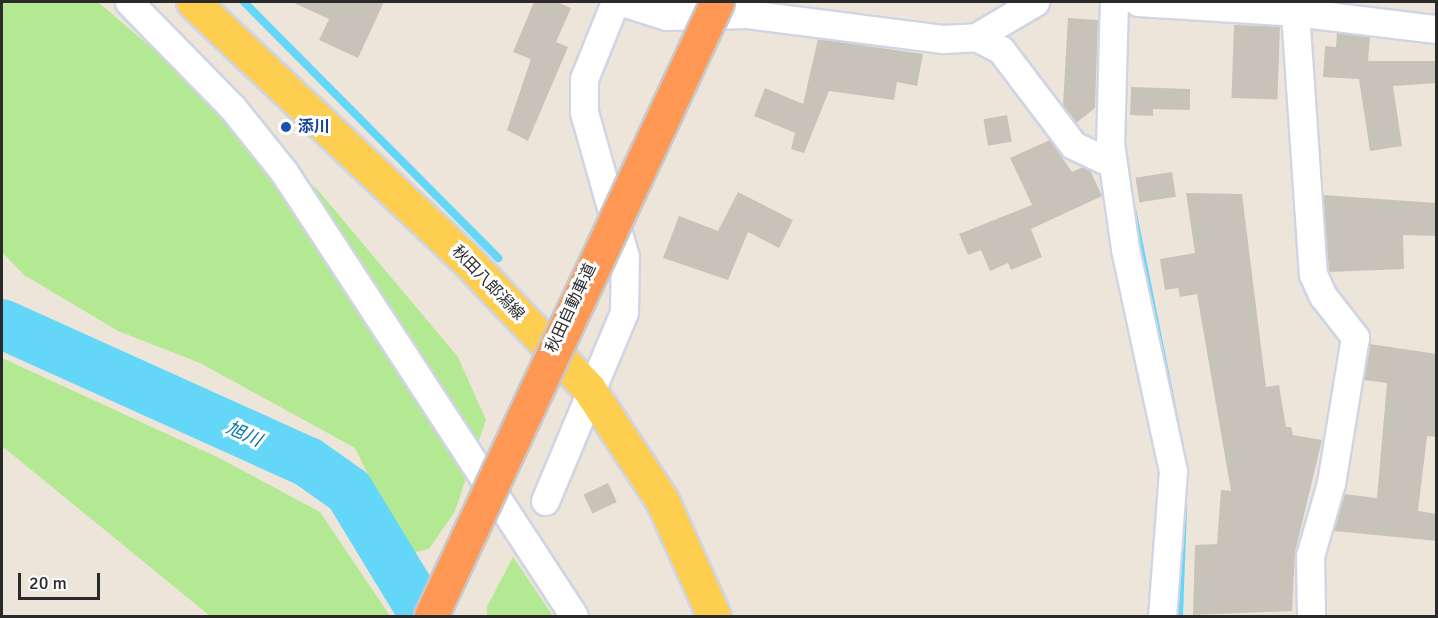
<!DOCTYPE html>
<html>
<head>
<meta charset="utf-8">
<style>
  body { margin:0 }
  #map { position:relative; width:1438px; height:618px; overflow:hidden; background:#ede5da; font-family:Signika,"Noto Sans JP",sans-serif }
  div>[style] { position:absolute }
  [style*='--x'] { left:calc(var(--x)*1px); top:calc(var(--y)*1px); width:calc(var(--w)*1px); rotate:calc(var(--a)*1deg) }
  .green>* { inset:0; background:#b3e992 }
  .stream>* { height:8px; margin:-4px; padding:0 4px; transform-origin:4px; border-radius:4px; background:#64d7f9 }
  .river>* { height:50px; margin:-25px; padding:0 25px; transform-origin:25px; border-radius:25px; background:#64d7f9 }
  .building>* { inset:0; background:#c8c3b9; transform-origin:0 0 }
  .roads { filter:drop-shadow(2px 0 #d0d4e4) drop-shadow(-2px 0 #d0d4e4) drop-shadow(0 2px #d0d4e4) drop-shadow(0 -2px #d0d4e4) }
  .minor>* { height:27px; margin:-13.5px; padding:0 13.5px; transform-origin:13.5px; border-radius:13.5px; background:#fff }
  .major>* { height:33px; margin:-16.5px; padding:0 16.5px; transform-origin:16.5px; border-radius:16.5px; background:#fdce50 }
  .bridges { filter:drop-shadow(2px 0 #c8c8c8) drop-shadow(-2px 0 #c8c8c8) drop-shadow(0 2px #c8c8c8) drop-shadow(0 -2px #c8c8c8) }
  .highway-bridge>* { height:33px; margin:-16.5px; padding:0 16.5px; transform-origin:16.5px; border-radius:16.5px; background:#ff9854 }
  .dots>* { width:16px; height:16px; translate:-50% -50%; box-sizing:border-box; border:3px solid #fff; border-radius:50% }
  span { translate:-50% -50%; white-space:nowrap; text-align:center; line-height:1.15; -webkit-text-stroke:6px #fff; paint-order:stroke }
  .transit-label { font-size:16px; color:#164399; font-weight:700 }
  .left { translate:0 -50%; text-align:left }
  .street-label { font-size:16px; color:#2a2a2a }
  .water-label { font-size:18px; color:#0174a6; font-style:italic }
  .frame { position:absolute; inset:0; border:3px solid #2a2a2a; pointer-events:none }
  .scale { position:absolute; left:18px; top:573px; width:82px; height:27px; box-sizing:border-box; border:3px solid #2a2a2a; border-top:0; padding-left:8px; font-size:18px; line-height:21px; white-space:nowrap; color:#2a2a2a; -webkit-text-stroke:4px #fff; paint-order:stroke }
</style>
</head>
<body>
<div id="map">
  <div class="green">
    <div style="clip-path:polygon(2px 2px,98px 2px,317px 189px,458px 357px,486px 420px,455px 511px,429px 549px,407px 554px,355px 448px,200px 363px,118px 331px,24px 275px,2px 252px)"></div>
    <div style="clip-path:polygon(2px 358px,217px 457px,320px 512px,390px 616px,210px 616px,2px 446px)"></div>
    <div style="clip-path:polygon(513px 557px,553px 616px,487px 616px,487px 607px)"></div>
  </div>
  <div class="stream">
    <div style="--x:244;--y:2;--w:361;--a:45.2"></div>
    <div style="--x:1132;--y:209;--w:268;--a:78.6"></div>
    <div style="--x:1179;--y:616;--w:110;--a:-87.9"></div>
  </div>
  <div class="river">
    <div style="--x:2;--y:324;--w:336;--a:24.3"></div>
    <div style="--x:308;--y:462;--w:50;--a:35.3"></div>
    <div style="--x:349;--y:491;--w:146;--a:58.7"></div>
  </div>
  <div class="building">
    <div style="clip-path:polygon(292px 2px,384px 2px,358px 58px,319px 40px,329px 19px)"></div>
    <div style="clip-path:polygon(534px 2px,557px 2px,571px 8px,556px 42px,568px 47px,528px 141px,507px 130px,531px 59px,513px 52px)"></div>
    <div style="clip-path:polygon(1068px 18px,1098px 20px,1095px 108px,1076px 123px,1063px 105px)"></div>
    <div style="left:1234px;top:25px;width:46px;height:73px;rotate:2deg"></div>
    <div style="clip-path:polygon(1337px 33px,1370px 37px,1368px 61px,1437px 61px,1437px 83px,1393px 86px,1402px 146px,1370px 151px,1359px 79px,1323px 77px,1325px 46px,1336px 47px)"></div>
    <div style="clip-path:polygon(818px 39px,923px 54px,917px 86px,897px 82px,894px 100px,829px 91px,804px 153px,791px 149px,795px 133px,754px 116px,765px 88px,803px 104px)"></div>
    <div style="clip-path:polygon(1131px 87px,1190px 89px,1190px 110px,1153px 109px,1153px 116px,1130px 115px)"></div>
    <div style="left:1007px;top:115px;width:27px;height:24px;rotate:80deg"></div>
    <div style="clip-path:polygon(1050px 140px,1072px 172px,1083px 167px,1090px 170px,1102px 196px,1031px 229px,1042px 257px,1011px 270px,1008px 263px,990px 271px,981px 250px,968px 255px,959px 234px,1032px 205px,1010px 158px)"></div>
    <div style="left:1172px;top:172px;width:25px;height:37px;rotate:81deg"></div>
    <div style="clip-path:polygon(738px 192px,793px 220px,779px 248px,748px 232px,728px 280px,663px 258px,679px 216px,718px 231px)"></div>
    <div style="clip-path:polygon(1186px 193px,1242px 194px,1266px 387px,1279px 385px,1286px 427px,1291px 427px,1293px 435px,1322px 440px,1295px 552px,1292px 611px,1193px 615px,1195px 545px,1217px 544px,1221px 490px,1231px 491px,1197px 294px,1180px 297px,1178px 288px,1165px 290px,1160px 259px,1195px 253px)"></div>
    <div style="clip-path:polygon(1323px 195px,1437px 203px,1437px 236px,1403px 235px,1404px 269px,1329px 272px)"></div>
    <div style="clip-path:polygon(1370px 344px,1437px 354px,1437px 437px,1427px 436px,1418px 511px,1437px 514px,1437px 541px,1334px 531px,1344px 494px,1377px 498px,1387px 383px,1364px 380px)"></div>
    <div style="left:608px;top:483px;width:21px;height:27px;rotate:65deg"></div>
  </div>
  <div class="roads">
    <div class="minor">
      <div style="--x:129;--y:2;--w:147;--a:45.6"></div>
      <div style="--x:232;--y:107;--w:83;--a:51.3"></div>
      <div style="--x:284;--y:172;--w:530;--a:56.85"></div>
      <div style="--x:622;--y:2;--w:46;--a:17.7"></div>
      <div style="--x:666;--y:16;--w:81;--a:-1.4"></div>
      <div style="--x:747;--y:14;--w:198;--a:7.3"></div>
      <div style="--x:943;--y:39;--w:33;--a:-3"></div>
      <div style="--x:976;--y:37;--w:69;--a:-30.7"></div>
      <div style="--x:1114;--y:2;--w:141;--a:91.6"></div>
      <div style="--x:1110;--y:143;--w:107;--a:81.9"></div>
      <div style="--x:1125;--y:249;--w:227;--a:77.8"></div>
      <div style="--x:1173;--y:471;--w:145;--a:94.3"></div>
      <div style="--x:1138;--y:2;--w:157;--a:3.6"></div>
      <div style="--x:1295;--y:12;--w:142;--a:6.9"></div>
      <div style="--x:1295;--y:12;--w:263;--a:86.1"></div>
      <div style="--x:1313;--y:274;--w:24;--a:66"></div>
      <div style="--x:1323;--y:296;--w:52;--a:52"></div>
      <div style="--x:1355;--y:337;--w:148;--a:99.3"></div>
      <div style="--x:1331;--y:483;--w:76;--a:106"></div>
      <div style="--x:1310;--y:556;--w:60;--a:89"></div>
      <div style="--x:976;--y:37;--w:28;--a:27"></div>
      <div style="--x:1001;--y:50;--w:119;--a:52.8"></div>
      <div style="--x:1073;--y:145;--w:44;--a:25.4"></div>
      <div style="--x:545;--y:501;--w:205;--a:-67.3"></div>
      <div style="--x:624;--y:312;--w:55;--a:-89"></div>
      <div style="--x:625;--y:257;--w:151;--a:-105.8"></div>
      <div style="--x:584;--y:112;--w:33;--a:-90"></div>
      <div style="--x:584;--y:79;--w:83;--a:-68.1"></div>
    </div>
    <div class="major">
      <div style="--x:193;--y:2;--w:371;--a:43.3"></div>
      <div style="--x:463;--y:256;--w:183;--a:46.5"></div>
      <div style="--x:589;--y:389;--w:133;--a:56.7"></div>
      <div style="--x:662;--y:500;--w:127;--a:65.9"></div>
    </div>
  </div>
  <div class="bridges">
    <div class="highway-bridge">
      <div style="--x:431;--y:616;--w:677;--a:-65.02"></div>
    </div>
  </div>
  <div class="dots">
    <div style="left:286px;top:127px;background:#1a4fb4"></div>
  </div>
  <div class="transit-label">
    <span class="left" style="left:298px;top:127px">添川</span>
  </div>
  <div class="street-label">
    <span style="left:488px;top:283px;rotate:46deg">秋田八郎潟線</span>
    <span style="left:571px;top:308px;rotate:-65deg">秋田自動車道</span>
  </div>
  <div class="water-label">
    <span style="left:244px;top:434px;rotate:24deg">旭川</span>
  </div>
  <div class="frame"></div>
  <div class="scale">20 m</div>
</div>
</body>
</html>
